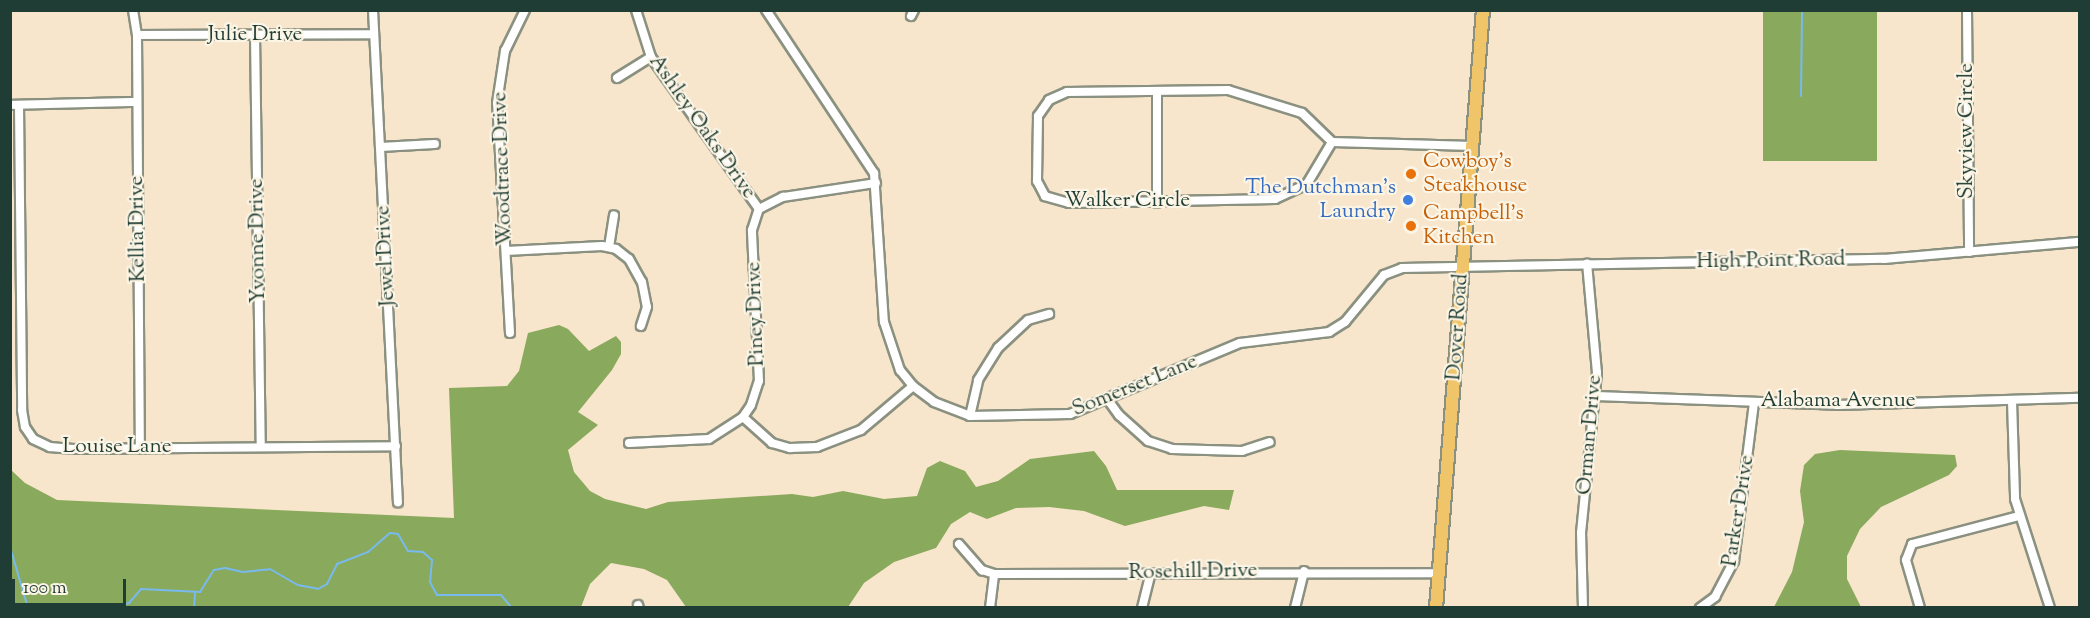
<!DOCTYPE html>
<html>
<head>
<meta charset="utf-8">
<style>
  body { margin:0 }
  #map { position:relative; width:2090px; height:618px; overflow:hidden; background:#f7e5cc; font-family:"Sorts Mill Goudy",serif }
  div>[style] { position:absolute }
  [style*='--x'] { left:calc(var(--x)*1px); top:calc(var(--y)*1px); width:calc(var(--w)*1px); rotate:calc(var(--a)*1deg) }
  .forest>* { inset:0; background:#89a95c; transform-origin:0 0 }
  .stream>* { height:2px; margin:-1px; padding:0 1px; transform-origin:1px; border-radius:1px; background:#79baee }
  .roads { filter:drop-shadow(2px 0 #8b9180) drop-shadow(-2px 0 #8b9180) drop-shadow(0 2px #8b9180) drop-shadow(0 -2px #8b9180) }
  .street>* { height:8px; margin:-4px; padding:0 4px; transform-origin:4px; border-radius:4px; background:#fff }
  .primary>* { height:12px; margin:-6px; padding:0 6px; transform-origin:6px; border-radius:6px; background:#f0c469 }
  .dots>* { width:16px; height:16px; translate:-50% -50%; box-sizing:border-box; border:3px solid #fcf5e5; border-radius:50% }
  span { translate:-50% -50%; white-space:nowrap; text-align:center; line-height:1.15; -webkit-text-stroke:4.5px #fcf5e5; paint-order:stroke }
  .street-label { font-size:21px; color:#1f3d34 }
  .food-label { font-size:21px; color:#c56008 }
  .left { translate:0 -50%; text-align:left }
  .shop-label { font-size:21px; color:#366cbe }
  .right { translate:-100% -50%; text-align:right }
  .frame { position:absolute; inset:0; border:12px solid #1f3d34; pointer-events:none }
  .scale { position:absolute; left:12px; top:579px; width:114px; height:27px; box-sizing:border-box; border:3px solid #1f3d34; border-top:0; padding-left:8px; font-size:18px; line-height:21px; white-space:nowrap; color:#1f3d34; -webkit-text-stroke:4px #fcf5e5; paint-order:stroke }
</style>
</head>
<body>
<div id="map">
  <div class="forest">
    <div style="left:1763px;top:11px;width:114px;height:150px"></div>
    <div style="clip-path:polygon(559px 325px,568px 329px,589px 351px,616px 336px,621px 342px,621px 354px,612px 370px,578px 412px,598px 425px,568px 450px,574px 472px,590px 491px,605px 499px,646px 509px,668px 502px,792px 494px,813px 497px,843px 491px,884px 499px,917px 496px,927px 468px,940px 461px,965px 471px,976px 487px,998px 481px,1030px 459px,1094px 451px,1106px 466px,1117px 490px,1234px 490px,1229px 510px,1204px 506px,1125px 526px,1084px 511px,1049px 507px,1016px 508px,987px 519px,970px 512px,951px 524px,936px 548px,894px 562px,864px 583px,848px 607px,686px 607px,667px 580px,644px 569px,611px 563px,590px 584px,581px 607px,11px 607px,11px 470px,25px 483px,57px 500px,454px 518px,449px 388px,507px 386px,519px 371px,528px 333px)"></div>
    <div style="clip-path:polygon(1840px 450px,1955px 455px,1957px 466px,1949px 475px,1881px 507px,1860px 529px,1847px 556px,1847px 579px,1861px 607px,1774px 607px,1792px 572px,1804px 522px,1800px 491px,1804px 465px,1815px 454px)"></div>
  </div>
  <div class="stream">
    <div style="--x:1801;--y:96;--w:86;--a:-89.3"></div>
    <div style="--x:10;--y:547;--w:64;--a:73.6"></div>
    <div style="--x:108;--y:608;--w:22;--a:-13"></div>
    <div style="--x:129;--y:603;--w:18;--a:-49"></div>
    <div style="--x:141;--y:589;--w:59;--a:2.9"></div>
    <div style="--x:200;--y:592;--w:26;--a:-58"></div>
    <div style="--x:214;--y:570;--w:11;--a:-10"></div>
    <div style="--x:225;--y:568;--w:18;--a:13"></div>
    <div style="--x:243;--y:572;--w:27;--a:-6"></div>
    <div style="--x:270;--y:569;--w:32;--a:30"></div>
    <div style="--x:298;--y:585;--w:20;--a:11"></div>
    <div style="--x:318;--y:589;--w:10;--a:-29"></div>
    <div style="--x:327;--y:584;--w:22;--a:-63"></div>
    <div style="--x:337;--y:564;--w:33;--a:-21"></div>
    <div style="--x:368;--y:552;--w:29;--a:-41"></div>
    <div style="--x:390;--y:533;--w:8;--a:7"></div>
    <div style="--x:398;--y:534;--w:20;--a:60"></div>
    <div style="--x:408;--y:551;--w:15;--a:4"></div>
    <div style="--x:423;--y:552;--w:12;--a:42"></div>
    <div style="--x:432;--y:560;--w:22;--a:95"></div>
    <div style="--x:430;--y:582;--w:15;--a:62"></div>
    <div style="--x:437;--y:595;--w:64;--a:0"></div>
    <div style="--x:501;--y:595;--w:17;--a:50"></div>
    <div style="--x:194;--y:608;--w:15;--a:-86"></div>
  </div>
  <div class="roads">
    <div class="street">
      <div style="--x:133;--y:10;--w:25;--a:81"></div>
      <div style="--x:137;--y:35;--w:413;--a:89.6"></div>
      <div style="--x:373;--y:10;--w:493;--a:87.1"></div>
      <div style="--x:636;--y:10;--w:49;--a:72.3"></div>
      <div style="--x:651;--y:57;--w:186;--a:54.6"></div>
      <div style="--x:766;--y:10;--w:196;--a:56.5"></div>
      <div style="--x:874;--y:173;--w:149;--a:86.2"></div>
      <div style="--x:884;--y:322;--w:51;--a:71.6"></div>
      <div style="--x:900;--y:370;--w:21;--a:51"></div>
      <div style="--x:913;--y:386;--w:26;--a:37"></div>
      <div style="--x:934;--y:402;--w:39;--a:21"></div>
      <div style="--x:970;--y:416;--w:100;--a:-1.1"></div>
      <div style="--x:1070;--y:414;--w:184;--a:-22.7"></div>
      <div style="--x:1240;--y:343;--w:90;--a:-7"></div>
      <div style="--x:1329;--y:332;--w:19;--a:-32"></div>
      <div style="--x:1345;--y:322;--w:61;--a:-50.3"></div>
      <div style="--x:1384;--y:275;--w:19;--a:-21"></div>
      <div style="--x:1402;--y:268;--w:482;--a:-1.1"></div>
      <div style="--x:1884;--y:259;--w:197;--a:-5"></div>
      <div style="--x:1967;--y:10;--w:242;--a:89.5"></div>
      <div style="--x:911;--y:16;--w:7;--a:-63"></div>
      <div style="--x:137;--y:35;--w:237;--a:-0.2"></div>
      <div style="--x:255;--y:35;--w:412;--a:89.2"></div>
      <div style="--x:617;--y:78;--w:40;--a:-32"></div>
      <div style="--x:10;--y:105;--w:127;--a:-1.4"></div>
      <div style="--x:19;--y:105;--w:305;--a:89.4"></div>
      <div style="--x:22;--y:410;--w:17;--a:80"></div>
      <div style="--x:25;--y:427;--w:14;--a:56"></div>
      <div style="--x:33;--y:439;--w:19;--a:25"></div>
      <div style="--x:50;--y:447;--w:23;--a:5"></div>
      <div style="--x:73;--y:449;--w:323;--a:-0.5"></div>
      <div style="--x:1332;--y:142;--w:49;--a:120.8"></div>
      <div style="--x:1307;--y:184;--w:35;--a:155"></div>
      <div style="--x:1275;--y:199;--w:206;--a:178.9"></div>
      <div style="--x:1069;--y:203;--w:25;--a:-164"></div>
      <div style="--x:1045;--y:196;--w:17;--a:-118"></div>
      <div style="--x:1037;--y:181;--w:65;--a:-89.1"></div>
      <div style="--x:1038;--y:116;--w:19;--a:-55"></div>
      <div style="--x:1049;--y:100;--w:20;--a:-24"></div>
      <div style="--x:1067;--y:92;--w:161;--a:-0.7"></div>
      <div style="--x:1228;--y:90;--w:77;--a:17.3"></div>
      <div style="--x:1302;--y:113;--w:42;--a:44"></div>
      <div style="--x:1332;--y:142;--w:141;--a:1.6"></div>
      <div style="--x:380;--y:147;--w:55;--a:-3.1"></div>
      <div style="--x:1157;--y:203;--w:112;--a:-90"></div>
      <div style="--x:609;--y:247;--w:32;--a:-81"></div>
      <div style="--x:506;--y:251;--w:96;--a:-3"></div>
      <div style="--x:602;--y:246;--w:14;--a:12"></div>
      <div style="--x:616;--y:249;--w:16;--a:38"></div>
      <div style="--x:629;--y:259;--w:26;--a:61"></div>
      <div style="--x:642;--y:282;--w:25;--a:79"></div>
      <div style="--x:647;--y:307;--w:20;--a:108"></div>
      <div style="--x:510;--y:333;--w:230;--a:-93.2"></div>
      <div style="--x:497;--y:103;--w:53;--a:-81.3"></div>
      <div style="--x:505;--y:51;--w:46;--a:-64"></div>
      <div style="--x:1596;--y:396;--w:241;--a:2.1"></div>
      <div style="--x:1837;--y:405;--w:243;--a:-1.7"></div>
      <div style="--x:1108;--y:400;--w:19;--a:54"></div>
      <div style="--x:1119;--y:415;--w:39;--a:42"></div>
      <div style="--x:1148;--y:441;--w:25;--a:18"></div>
      <div style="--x:1172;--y:449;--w:70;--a:1.6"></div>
      <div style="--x:1242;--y:451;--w:29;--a:-18"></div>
      <div style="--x:2012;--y:401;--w:98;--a:88.2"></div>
      <div style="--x:2015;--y:499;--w:114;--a:72.2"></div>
      <div style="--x:970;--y:416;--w:37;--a:-77"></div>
      <div style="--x:978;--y:380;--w:38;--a:-58"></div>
      <div style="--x:998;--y:348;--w:41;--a:-43"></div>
      <div style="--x:1028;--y:320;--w:22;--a:-16"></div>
      <div style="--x:743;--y:417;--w:39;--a:42"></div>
      <div style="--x:772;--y:443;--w:19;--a:16"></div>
      <div style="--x:790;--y:448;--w:27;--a:-2"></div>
      <div style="--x:817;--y:447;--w:47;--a:-21.1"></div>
      <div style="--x:861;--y:430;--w:68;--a:-40.2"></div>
      <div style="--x:629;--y:443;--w:80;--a:-2.9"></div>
      <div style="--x:709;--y:439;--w:40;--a:-32.9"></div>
      <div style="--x:743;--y:417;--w:14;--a:-56"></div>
      <div style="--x:751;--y:405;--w:25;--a:-72"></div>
      <div style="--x:759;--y:381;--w:151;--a:-92.7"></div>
      <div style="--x:752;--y:230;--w:22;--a:-72"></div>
      <div style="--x:759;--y:209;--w:27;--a:-27"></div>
      <div style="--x:783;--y:197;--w:94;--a:-8.6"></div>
      <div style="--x:959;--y:544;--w:35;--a:49"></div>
      <div style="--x:982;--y:570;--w:13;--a:18"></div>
      <div style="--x:994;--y:574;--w:445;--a:-0.1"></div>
      <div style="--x:638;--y:605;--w:3;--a:72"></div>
      <div style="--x:990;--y:608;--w:34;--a:-83"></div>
      <div style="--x:1142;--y:608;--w:36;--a:-76"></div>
      <div style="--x:1295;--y:608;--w:38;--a:-76"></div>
      <div style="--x:1583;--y:608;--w:75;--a:-91.5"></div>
      <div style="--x:1581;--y:533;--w:161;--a:-84.3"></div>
      <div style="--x:1597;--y:373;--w:110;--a:-95.2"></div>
      <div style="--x:1700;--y:608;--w:19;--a:-36"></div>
      <div style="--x:1715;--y:597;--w:41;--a:-62.2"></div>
      <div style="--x:1734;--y:561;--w:160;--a:-82.8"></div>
      <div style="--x:1920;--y:608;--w:50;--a:-106.3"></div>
      <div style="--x:1906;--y:560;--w:17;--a:-69"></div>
      <div style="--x:1912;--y:544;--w:111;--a:-14.7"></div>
    </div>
    <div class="primary">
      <div style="--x:1436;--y:608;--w:600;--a:-85.51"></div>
    </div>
  </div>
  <div class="dots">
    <div style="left:1411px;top:174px;background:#e8710a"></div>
    <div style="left:1408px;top:200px;background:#3f7fe0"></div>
    <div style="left:1411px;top:226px;background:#e8710a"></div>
  </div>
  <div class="street-label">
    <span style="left:255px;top:35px">Julie Drive</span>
    <span style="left:702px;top:127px;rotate:55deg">Ashley Oaks Drive</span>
    <span style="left:1967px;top:131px;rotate:-90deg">Skyview Circle</span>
    <span style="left:503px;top:169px;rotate:-92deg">Woodtrace Drive</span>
    <span style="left:1127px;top:201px">Walker Circle</span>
    <span style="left:138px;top:229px;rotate:-91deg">Kellia Drive</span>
    <span style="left:258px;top:241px;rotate:-91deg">Yvonne Drive</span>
    <span style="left:386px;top:256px;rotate:-93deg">Jewel Drive</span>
    <span style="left:1771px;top:261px;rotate:-1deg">High Point Road</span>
    <span style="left:756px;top:314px;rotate:-92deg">Piney Drive</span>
    <span style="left:1458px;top:327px;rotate:-86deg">Dover Road</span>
    <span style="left:1135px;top:386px;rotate:-22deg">Somerset Lane</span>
    <span style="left:1838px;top:401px">Alabama Avenue</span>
    <span style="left:1590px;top:435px;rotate:-85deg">Orman Drive</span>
    <span style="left:117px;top:447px">Louise Lane</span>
    <span style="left:1739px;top:511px;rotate:-81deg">Parker Drive</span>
    <span style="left:1193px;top:572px;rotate:-1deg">Rosehill Drive</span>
  </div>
  <div class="food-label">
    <span class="left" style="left:1423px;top:174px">Cowboy's<br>Steakhouse</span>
    <span class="left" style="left:1423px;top:226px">Campbell's<br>Kitchen</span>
  </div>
  <div class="shop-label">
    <span class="right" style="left:1396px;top:200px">The Dutchman's<br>Laundry</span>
  </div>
  <div class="frame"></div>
  <div class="scale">100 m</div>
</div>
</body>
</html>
